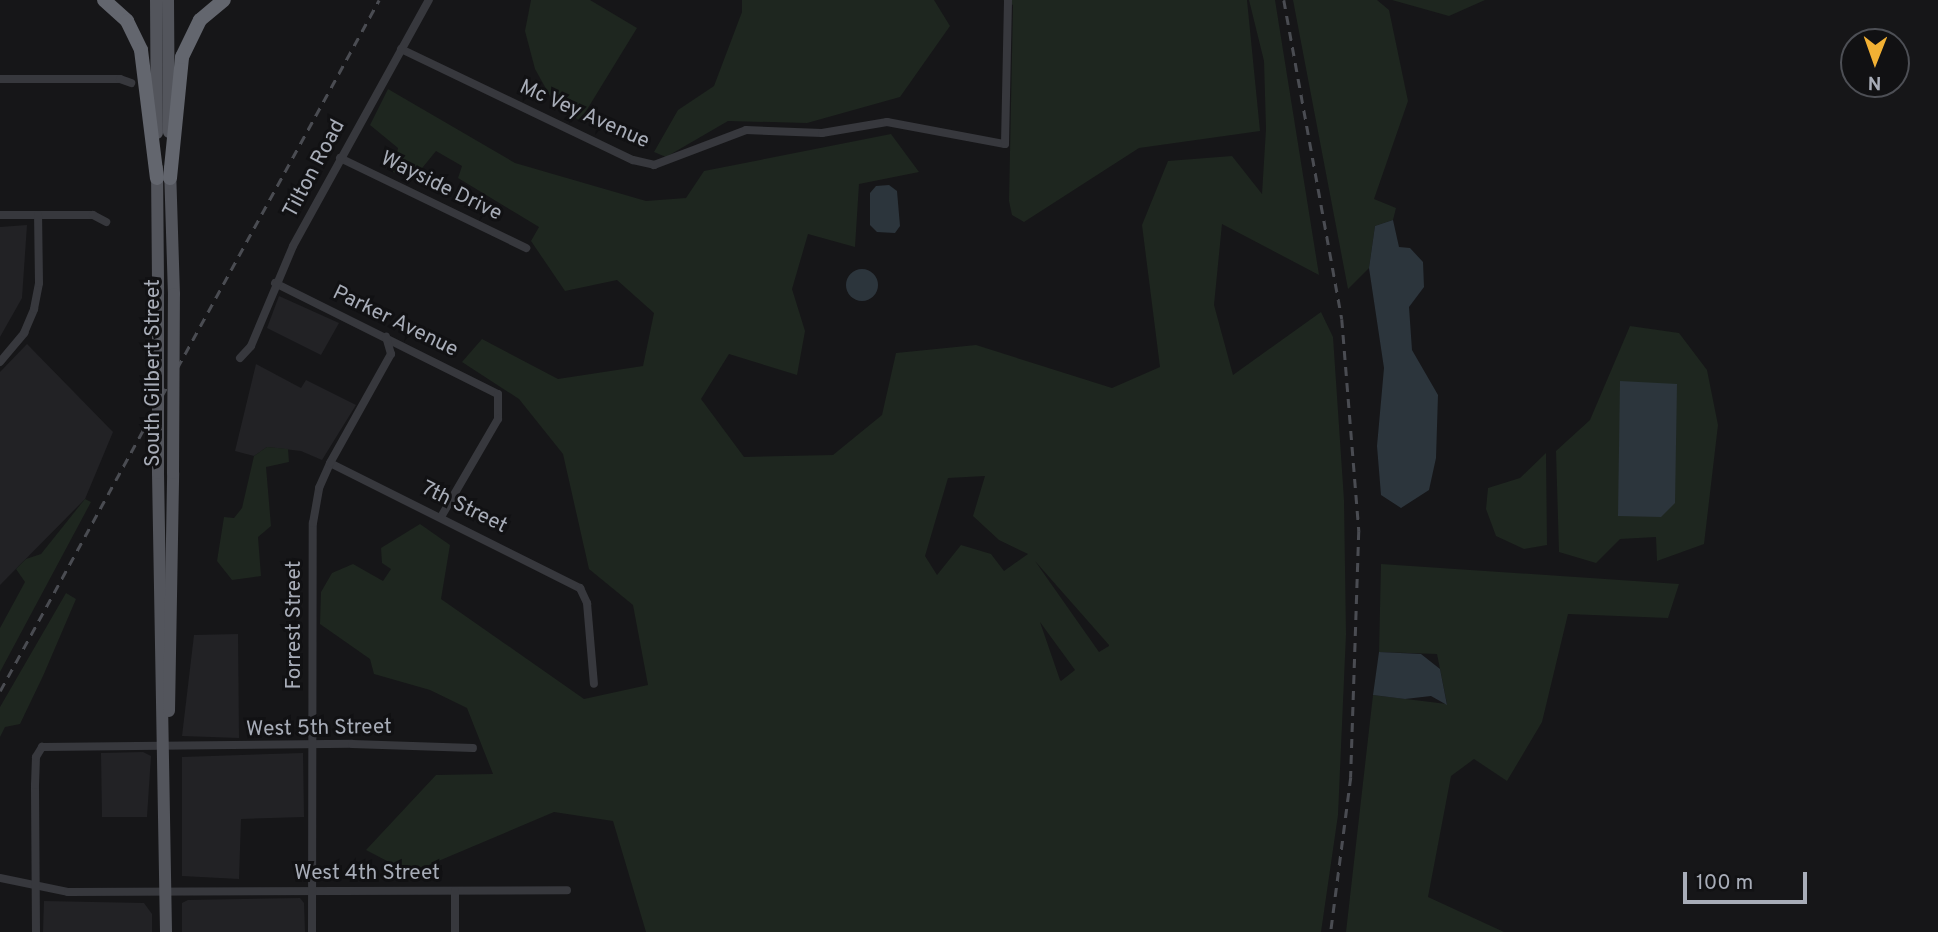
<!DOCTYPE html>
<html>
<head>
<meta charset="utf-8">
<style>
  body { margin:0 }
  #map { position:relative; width:1938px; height:932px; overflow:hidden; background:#161618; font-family:Overpass,sans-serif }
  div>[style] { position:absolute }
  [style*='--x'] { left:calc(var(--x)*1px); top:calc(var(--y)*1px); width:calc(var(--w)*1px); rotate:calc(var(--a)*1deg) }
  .built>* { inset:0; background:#222225 }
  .green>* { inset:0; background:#1e261f }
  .water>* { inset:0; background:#2c353c }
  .round { border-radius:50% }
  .street>* { height:8px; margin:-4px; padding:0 4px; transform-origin:4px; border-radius:4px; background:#37383d }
  .primary>* { height:12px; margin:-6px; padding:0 6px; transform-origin:6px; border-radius:6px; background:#53555c }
  .highway>* { height:14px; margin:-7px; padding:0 7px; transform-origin:7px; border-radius:7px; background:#63666e }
  .rail>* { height:2.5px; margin-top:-1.25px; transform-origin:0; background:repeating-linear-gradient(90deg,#4a4c52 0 9px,transparent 0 16px) }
  .primary-bridge>* { height:12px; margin:-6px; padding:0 6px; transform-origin:6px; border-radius:6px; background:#53555c }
  span { translate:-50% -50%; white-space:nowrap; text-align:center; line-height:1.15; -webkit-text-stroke:6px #111113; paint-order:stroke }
  .street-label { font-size:21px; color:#a8adb8 }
  .north { position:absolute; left:1840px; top:28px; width:70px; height:70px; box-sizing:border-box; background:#111113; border:2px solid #4d4f55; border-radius:50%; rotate:181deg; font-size:19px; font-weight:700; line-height:28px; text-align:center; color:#a8adb8 }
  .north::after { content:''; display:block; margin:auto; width:24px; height:32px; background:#f2b134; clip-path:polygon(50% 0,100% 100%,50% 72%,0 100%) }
  .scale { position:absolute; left:1683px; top:872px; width:124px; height:32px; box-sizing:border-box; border:4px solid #a8adb8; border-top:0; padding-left:9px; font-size:21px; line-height:24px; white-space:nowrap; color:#a8adb8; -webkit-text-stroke:5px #111113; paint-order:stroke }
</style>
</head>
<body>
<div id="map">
  <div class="built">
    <div style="clip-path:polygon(27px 225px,22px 298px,0 337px,0 227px)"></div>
    <div style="clip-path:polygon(279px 296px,339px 323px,321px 355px,267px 328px)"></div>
    <div style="clip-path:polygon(27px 344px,113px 432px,85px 499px,0 585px,0 372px)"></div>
    <div style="clip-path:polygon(256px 364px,301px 388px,306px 380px,356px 405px,322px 460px,301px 451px,267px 447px,254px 456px,235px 451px)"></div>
    <div style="clip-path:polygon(238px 634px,239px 738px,182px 736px,194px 635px)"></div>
    <div style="clip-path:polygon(143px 752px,151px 756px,147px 817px,102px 817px,101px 753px)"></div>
    <div style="clip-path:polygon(303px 753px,304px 817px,241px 819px,239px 879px,182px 876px,182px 757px)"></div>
    <div style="clip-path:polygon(300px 898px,304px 903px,305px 932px,182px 932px,182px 903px,188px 900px)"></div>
    <div style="clip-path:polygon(44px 901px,144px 903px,152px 914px,152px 932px,43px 932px)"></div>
  </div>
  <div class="green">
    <div style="clip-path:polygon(531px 0,590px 0,637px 28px,580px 121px,554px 103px,535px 69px,525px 31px)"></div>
    <div style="clip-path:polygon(742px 0,934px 0,950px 26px,900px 97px,807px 123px,728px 121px,666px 157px,654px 152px,678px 110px,714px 86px,742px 12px)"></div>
    <div style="clip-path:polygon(1003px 0,1247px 0,1260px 131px,1139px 148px,1024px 222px,1012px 215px,1009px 201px,1013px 5px)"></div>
    <div style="clip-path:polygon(evenodd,1249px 0,1275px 0,1319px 275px,1222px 224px,1214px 305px,1233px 375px,1321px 312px,1333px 337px,1344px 500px,1346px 634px,1338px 815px,1321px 932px,646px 932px,613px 821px,554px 812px,410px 873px,366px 850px,436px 775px,493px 774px,467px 708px,430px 690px,374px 674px,370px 659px,320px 624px,321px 592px,332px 573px,353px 564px,383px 581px,391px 569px,382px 563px,381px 548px,420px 524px,450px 545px,441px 599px,584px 699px,648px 685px,633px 605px,589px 569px,563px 454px,519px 399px,462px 362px,482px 339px,558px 379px,643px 366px,654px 313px,617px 280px,565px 291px,531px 241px,539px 227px,458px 178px,462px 166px,436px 151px,414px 178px,393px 172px,398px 148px,370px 125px,388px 89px,515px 163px,646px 201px,686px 198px,704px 171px,891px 134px,919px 172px,859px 184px,855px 247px,808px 234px,792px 289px,805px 331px,797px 375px,729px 354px,701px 399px,744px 457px,833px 455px,882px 415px,896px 353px,976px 345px,1112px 388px,1160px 367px,1142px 225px,1168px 161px,1232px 156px,1262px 194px,1266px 129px,1264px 61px,1249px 0,985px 476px,973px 516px,999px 540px,1028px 554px,1004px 571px,991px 554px,961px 545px,937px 575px,925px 556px,948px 478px,985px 476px,1249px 0,1035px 561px,1109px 645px,1109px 646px,1099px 652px,1035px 561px,1249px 0,1040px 622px,1075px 670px,1061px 681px,1060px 680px,1040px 622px)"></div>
    <div style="clip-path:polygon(1293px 0,1377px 0,1389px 10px,1408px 101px,1374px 199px,1396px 208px,1393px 220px,1375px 226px,1369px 268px,1348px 289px)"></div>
    <div style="clip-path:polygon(1392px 0,1485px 0,1449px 16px)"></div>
    <div style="clip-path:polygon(1630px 326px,1679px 333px,1707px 370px,1718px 425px,1704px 544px,1657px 561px,1656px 537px,1620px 539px,1596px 563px,1559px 552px,1556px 451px,1590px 420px)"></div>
    <div style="clip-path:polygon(267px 447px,288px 449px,289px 462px,266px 467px,271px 526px,258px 537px,261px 576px,232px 580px,217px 561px,224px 517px,234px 518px,242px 508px,254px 456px)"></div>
    <div style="clip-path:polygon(1546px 453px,1547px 545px,1524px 549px,1496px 536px,1486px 509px,1488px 488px,1520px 478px)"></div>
    <div style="clip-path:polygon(85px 499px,91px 502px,0 672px,0 628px,25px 582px,16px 569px,26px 559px,41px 554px)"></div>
    <div style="clip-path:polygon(1381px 564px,1679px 584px,1668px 618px,1568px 614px,1542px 722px,1507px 781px,1474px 759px,1451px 776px,1428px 897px,1504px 932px,1346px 932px,1373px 695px,1447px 704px,1437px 654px,1379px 652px)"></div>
    <div style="clip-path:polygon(66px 593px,76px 599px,43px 676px,20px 724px,5px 727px,0 737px,0 707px)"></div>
  </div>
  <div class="water">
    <div style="clip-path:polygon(889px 185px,897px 191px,900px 226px,895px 233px,877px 232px,870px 225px,870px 193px,876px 186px)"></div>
    <div style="clip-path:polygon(1393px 220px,1399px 247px,1410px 248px,1423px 262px,1424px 287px,1409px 307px,1412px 350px,1438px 395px,1436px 458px,1429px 490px,1401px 508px,1381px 495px,1377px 446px,1384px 368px,1369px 268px,1375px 226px)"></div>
    <div class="round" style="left:846px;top:269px;width:32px;height:32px"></div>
    <div style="clip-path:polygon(1620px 381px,1677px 384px,1675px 503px,1661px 517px,1618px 516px)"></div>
    <div style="clip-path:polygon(1379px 652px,1421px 654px,1440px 669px,1447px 705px,1431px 696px,1405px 699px,1373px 695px)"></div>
  </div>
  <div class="street">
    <div style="--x:401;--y:49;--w:257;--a:25.6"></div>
    <div style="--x:633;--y:160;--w:22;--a:13"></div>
    <div style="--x:654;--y:165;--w:98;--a:-20.8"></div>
    <div style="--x:746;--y:130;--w:76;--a:2.3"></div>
    <div style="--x:822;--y:133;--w:66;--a:-9.6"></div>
    <div style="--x:887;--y:122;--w:120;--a:10.6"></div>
    <div style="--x:1005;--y:144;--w:144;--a:-88.8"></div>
    <div style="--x:0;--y:79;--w:120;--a:0"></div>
    <div style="--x:120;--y:79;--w:12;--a:20"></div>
    <div style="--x:340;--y:158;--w:207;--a:25.8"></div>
    <div style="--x:0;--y:215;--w:93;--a:0"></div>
    <div style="--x:93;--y:215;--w:15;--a:28"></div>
    <div style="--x:275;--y:283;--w:249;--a:26.5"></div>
    <div style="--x:498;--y:394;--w:25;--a:90"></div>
    <div style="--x:498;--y:419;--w:113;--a:120.2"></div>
    <div style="--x:240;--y:358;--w:16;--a:-47"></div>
    <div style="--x:251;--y:346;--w:108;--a:-67.2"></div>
    <div style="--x:293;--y:246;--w:281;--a:-61.1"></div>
    <div style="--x:0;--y:362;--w:38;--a:-50"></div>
    <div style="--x:24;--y:333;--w:26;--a:-67"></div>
    <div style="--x:34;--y:309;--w:26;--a:-79"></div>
    <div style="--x:39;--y:283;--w:68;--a:-90.8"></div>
    <div style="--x:330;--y:463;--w:280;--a:26.6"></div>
    <div style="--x:580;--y:588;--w:17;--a:65"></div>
    <div style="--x:587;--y:603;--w:81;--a:85.1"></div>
    <div style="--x:0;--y:878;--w:69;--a:11.6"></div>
    <div style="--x:68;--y:892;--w:499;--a:-0.2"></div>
    <div style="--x:455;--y:891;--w:41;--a:90"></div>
    <div style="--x:36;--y:932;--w:147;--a:-90.4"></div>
    <div style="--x:35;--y:785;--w:28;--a:-88"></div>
    <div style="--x:36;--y:757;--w:12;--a:-59"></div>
    <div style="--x:42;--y:747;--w:310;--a:-0.6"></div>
    <div style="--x:352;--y:744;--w:121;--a:1.9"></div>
    <div style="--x:312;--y:932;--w:409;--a:-89.9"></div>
    <div style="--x:313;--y:523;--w:36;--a:-80"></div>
    <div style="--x:319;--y:488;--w:27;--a:-66"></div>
    <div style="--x:330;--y:463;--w:125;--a:-60.8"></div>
    <div style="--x:391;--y:354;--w:18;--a:-106"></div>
  </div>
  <div class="primary">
    <div style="--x:156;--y:0;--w:133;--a:89.6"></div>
    <div style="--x:168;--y:0;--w:132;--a:89.6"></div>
    <div style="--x:157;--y:168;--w:126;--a:89.5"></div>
    <div style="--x:170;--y:168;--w:126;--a:88.2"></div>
    <div style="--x:158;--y:473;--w:459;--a:89"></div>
    <div style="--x:169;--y:711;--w:238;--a:-89"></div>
  </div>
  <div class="highway">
    <div style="--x:104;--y:0;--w:31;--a:42"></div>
    <div style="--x:127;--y:21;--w:32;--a:64"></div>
    <div style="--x:141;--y:50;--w:129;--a:82.9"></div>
    <div style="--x:170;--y:178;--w:122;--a:-84.3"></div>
    <div style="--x:182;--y:57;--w:41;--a:-64.1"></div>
    <div style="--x:200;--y:20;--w:31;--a:-40"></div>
  </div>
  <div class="rail">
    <div style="--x:1284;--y:0;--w:324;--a:79.7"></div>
    <div style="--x:1342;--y:319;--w:213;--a:85.4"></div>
    <div style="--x:1359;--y:531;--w:246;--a:91.9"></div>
    <div style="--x:1351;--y:777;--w:156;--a:97.4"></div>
    <div style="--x:0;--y:691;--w:788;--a:-61.26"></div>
  </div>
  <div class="primary-bridge">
    <div style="--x:158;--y:294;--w:179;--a:90"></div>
    <div style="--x:173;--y:473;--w:179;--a:-89.7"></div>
  </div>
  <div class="street-label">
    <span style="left:584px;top:115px;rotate:24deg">Mc Vey Avenue</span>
    <span style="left:315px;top:169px;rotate:-62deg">Tilton Road</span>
    <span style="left:441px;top:187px;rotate:26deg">Wayside Drive</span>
    <span style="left:395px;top:322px;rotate:26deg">Parker Avenue</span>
    <span style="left:154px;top:373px;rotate:-90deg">South Gilbert Street</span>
    <span style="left:464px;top:508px;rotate:26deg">7th Street</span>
    <span style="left:295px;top:625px;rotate:-90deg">Forrest Street</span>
    <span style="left:319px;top:729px;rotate:-1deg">West 5th Street</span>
    <span style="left:367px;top:874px">West 4th Street</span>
  </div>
  <div class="north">N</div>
  <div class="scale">100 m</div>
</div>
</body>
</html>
